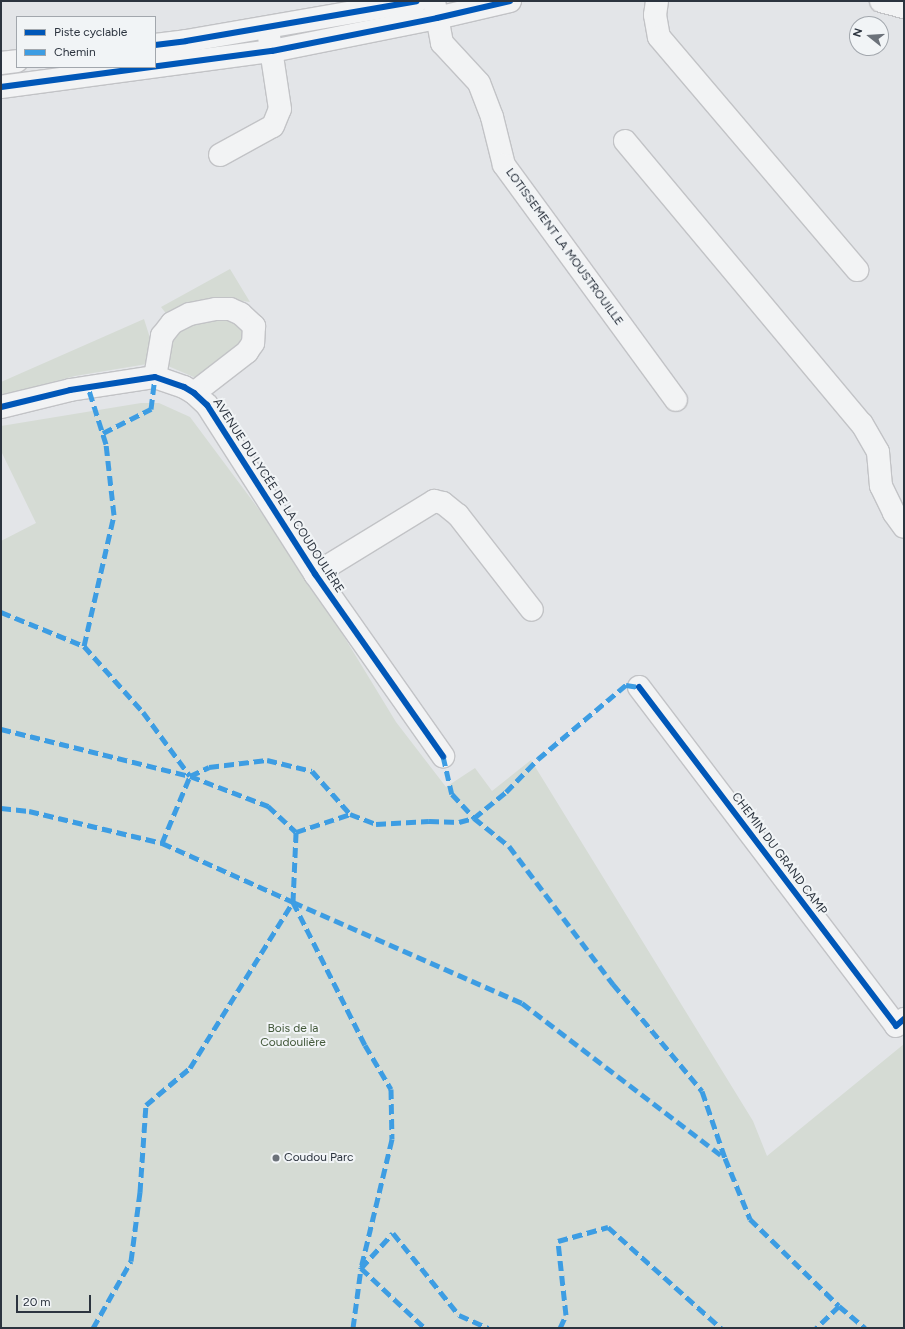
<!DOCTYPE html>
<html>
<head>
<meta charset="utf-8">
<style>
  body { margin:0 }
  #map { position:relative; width:905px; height:1329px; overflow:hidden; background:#e3e5e8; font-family:Figtree,sans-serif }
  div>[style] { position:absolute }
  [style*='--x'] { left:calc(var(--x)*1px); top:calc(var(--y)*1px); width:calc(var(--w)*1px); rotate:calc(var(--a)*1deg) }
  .green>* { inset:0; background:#d5dbd4 }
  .roads { filter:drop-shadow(1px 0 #c2c3c6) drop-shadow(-1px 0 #c2c3c6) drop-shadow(0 1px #c2c3c6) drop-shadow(0 -1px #c2c3c6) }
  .minor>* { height:22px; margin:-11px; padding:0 11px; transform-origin:11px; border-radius:11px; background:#f2f3f4 }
  .quiet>* { height:5px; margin-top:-2.5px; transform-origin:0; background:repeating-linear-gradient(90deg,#3d9de3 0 10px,transparent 0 15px) }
  .cycleway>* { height:6px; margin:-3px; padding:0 3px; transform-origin:3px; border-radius:3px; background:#0057b8 }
  .dots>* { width:11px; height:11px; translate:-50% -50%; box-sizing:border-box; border:2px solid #f1f4f6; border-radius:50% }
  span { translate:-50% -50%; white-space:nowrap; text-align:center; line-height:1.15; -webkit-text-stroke:4px #f1f4f6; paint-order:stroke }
  .street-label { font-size:12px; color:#2c343f }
  .park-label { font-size:12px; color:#43593a }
  .poi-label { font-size:12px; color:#2c343f }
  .left { translate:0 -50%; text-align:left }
  .frame { position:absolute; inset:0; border:2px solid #2c343f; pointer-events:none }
  .legend { position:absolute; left:16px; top:16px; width:140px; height:52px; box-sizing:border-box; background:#f1f4f6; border:1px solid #a2a7ad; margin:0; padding:5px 7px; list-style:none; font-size:12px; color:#2c343f }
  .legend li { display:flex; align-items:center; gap:8px; height:20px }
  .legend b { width:20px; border:1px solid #a2a7ad }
  .north { position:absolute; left:849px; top:16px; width:40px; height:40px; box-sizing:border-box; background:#f1f4f6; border:1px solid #a2a7ad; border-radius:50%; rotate:287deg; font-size:11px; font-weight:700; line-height:16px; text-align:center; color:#2c343f }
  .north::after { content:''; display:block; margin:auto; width:14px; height:18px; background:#6c727a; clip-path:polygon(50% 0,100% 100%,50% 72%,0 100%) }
  .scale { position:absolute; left:16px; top:1295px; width:75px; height:18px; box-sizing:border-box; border:2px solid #2c343f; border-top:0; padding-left:5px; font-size:12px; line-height:14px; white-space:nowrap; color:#2c343f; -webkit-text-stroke:3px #f1f4f6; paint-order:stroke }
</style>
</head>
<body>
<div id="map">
  <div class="green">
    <div style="clip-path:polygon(230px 269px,250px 302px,218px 298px,198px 301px,168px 316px,161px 307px)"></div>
    <div style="clip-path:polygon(210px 314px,243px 325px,243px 348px,196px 378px,168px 366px,170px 341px,181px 327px)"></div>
    <div style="clip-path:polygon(144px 319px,150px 338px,147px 364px,75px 376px,1px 396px,1px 382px)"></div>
    <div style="clip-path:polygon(141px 403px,159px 403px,190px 417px,301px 566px,396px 722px,446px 787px,475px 768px,492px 791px,531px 760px,753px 1121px,767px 1156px,904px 1044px,904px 1328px,1px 1328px,1px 541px,36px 523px,1px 451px,1px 426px)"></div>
  </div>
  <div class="roads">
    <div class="minor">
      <div style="--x:434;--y:1;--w:43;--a:79.2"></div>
      <div style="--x:442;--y:43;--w:54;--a:47.2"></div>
      <div style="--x:479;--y:83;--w:36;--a:69"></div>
      <div style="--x:492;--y:117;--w:49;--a:76"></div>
      <div style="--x:504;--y:165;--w:291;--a:53.8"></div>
      <div style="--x:657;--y:1;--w:14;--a:98"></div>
      <div style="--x:655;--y:15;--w:22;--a:80"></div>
      <div style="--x:659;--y:37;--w:306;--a:49.6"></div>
      <div style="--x:881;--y:1;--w:24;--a:15"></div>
      <div style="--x:155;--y:45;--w:31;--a:-7"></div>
      <div style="--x:186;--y:41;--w:234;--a:-9.8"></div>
      <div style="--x:1;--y:63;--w:16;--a:-7"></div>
      <div style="--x:1;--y:87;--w:273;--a:-7.6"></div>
      <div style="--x:272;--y:51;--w:168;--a:-11.3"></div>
      <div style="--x:437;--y:18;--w:75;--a:-13.1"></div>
      <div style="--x:625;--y:141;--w:369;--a:50.1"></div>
      <div style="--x:862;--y:424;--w:32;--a:60"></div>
      <div style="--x:878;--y:452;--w:34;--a:85"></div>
      <div style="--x:881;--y:486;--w:30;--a:64"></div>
      <div style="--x:894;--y:513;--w:17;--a:54"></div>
      <div style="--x:220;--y:155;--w:60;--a:-28.7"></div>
      <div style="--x:273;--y:126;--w:18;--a:-68"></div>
      <div style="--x:280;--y:109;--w:74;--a:-98.6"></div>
      <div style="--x:155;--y:377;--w:42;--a:-80.3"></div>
      <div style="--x:162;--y:336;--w:16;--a:-52"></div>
      <div style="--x:172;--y:323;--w:20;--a:-27"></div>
      <div style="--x:190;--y:314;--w:26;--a:-11"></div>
      <div style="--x:216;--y:309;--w:14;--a:0"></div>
      <div style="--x:230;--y:309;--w:12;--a:24"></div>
      <div style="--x:241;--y:314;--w:18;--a:43"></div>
      <div style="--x:254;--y:326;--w:17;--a:93"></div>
      <div style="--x:253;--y:343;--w:11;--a:124"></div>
      <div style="--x:247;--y:352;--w:67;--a:142.3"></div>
      <div style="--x:1;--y:407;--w:71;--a:-13.8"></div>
      <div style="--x:70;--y:390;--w:86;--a:-8.7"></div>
      <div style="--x:155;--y:377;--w:31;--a:19"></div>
      <div style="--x:184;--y:387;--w:12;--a:31"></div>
      <div style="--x:194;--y:393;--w:18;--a:43"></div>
      <div style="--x:207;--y:405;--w:201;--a:57.4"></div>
      <div style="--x:315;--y:574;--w:223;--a:54.9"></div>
      <div style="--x:315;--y:574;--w:140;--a:-31.5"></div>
      <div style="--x:434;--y:501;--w:9;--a:13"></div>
      <div style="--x:443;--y:503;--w:19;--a:39"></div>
      <div style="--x:458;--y:515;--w:120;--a:52.1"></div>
      <div style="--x:639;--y:687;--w:425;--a:52.8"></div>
      <div style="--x:896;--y:1026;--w:11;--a:-41"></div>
    </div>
  </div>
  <div class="quiet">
    <div style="--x:103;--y:433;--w:54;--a:-26.6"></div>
    <div style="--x:151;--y:409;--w:32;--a:-83"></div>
    <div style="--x:1;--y:612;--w:90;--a:22.3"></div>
    <div style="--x:84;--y:646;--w:89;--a:48.2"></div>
    <div style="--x:143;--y:712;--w:79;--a:53.7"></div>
    <div style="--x:190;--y:776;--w:21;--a:-25"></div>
    <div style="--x:209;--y:767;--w:58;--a:-6.9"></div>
    <div style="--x:267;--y:760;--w:46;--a:13.7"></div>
    <div style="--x:312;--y:771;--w:57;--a:48.5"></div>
    <div style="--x:350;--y:814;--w:28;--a:21"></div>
    <div style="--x:376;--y:824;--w:53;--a:-3.2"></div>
    <div style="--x:429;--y:821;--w:30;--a:2"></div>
    <div style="--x:459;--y:822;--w:16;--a:-15"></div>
    <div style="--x:474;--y:818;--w:41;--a:-39.1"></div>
    <div style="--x:506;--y:792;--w:46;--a:-45.9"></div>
    <div style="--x:538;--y:759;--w:115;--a:-40.1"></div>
    <div style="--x:626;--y:685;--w:13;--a:9"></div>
    <div style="--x:84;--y:646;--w:134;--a:-77.1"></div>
    <div style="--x:114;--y:515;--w:71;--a:-96.4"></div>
    <div style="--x:106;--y:444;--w:60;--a:-107.5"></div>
    <div style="--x:1;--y:729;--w:195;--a:14"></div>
    <div style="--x:190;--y:776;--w:84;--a:21"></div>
    <div style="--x:268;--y:806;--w:38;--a:43"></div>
    <div style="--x:443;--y:756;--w:39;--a:77"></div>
    <div style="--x:452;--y:794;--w:33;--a:47"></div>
    <div style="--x:474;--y:818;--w:45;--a:38.7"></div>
    <div style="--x:509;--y:846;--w:173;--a:53"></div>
    <div style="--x:613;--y:984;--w:139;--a:50.2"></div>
    <div style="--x:702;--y:1091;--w:71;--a:71.1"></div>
    <div style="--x:1;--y:808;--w:28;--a:6"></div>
    <div style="--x:29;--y:811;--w:137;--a:13.5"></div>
    <div style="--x:162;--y:843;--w:144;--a:24.2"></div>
    <div style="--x:293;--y:902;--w:160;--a:63.3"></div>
    <div style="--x:365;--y:1045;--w:51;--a:59.4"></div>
    <div style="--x:391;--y:1089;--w:50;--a:88.9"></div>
    <div style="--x:392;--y:1139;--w:133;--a:103.5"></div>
    <div style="--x:361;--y:1268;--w:88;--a:43.2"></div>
    <div style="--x:162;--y:843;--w:73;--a:-67.3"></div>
    <div style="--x:293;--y:902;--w:70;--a:-87.5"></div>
    <div style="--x:296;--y:832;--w:57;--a:-18.4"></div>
    <div style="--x:839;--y:1306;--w:34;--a:40"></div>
    <div style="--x:93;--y:1328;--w:77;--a:-60.4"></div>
    <div style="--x:131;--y:1261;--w:70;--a:-82.6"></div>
    <div style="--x:140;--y:1192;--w:87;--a:-86.1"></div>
    <div style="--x:146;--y:1105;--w:57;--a:-40.1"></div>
    <div style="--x:190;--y:1068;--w:195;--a:-58.2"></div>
    <div style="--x:293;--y:902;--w:250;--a:23.8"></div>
    <div style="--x:522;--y:1003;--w:255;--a:37.4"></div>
    <div style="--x:725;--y:1158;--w:66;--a:67.7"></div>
    <div style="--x:750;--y:1219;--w:124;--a:44.3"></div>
    <div style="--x:839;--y:1306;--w:32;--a:136"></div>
    <div style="--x:353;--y:1328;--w:61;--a:-82.4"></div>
    <div style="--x:361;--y:1268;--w:47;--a:-47.6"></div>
    <div style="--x:393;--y:1233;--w:105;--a:51.2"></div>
    <div style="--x:459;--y:1315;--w:32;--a:24"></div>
    <div style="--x:560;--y:1328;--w:14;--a:-65"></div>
    <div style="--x:566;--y:1315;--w:74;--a:-96.2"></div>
    <div style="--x:558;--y:1241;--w:52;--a:-15.6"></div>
    <div style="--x:608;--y:1227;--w:152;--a:41.8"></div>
  </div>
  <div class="cycleway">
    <div style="--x:155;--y:45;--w:31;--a:-7"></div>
    <div style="--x:186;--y:41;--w:234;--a:-9.8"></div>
    <div style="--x:1;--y:87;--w:273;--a:-7.6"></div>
    <div style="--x:272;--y:51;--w:168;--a:-11.3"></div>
    <div style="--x:437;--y:18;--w:75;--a:-13.1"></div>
    <div style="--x:1;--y:407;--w:71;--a:-13.8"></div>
    <div style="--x:70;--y:390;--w:86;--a:-8.7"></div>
    <div style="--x:155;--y:377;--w:31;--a:19"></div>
    <div style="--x:184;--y:387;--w:12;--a:31"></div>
    <div style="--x:194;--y:393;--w:18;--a:43"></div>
    <div style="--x:207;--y:405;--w:201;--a:57.4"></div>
    <div style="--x:315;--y:574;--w:223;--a:54.9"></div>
    <div style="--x:639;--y:687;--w:425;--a:52.8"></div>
    <div style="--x:896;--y:1026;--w:11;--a:-41"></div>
  </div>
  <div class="dots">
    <div style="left:276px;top:1158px;background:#6c727a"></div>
  </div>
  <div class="street-label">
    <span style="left:564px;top:247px;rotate:54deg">LOTISSEMENT LA MOUSTROUILLE</span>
    <span style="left:278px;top:496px;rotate:57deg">AVENUE DU LYCÉE DE LA COUDOULIÈRE</span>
    <span style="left:779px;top:854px;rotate:53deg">CHEMIN DU GRAND CAMP</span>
  </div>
  <div class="park-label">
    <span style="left:293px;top:1036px">Bois de la<br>Coudoulière</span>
  </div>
  <div class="poi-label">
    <span class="left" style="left:284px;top:1158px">Coudou Parc</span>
  </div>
  <div class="frame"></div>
  <ul class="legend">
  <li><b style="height:5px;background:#0057b8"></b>Piste cyclable</li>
  <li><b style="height:5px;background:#3d9de3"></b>Chemin</li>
  </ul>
  <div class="north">N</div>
  <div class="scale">20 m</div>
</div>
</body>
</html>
